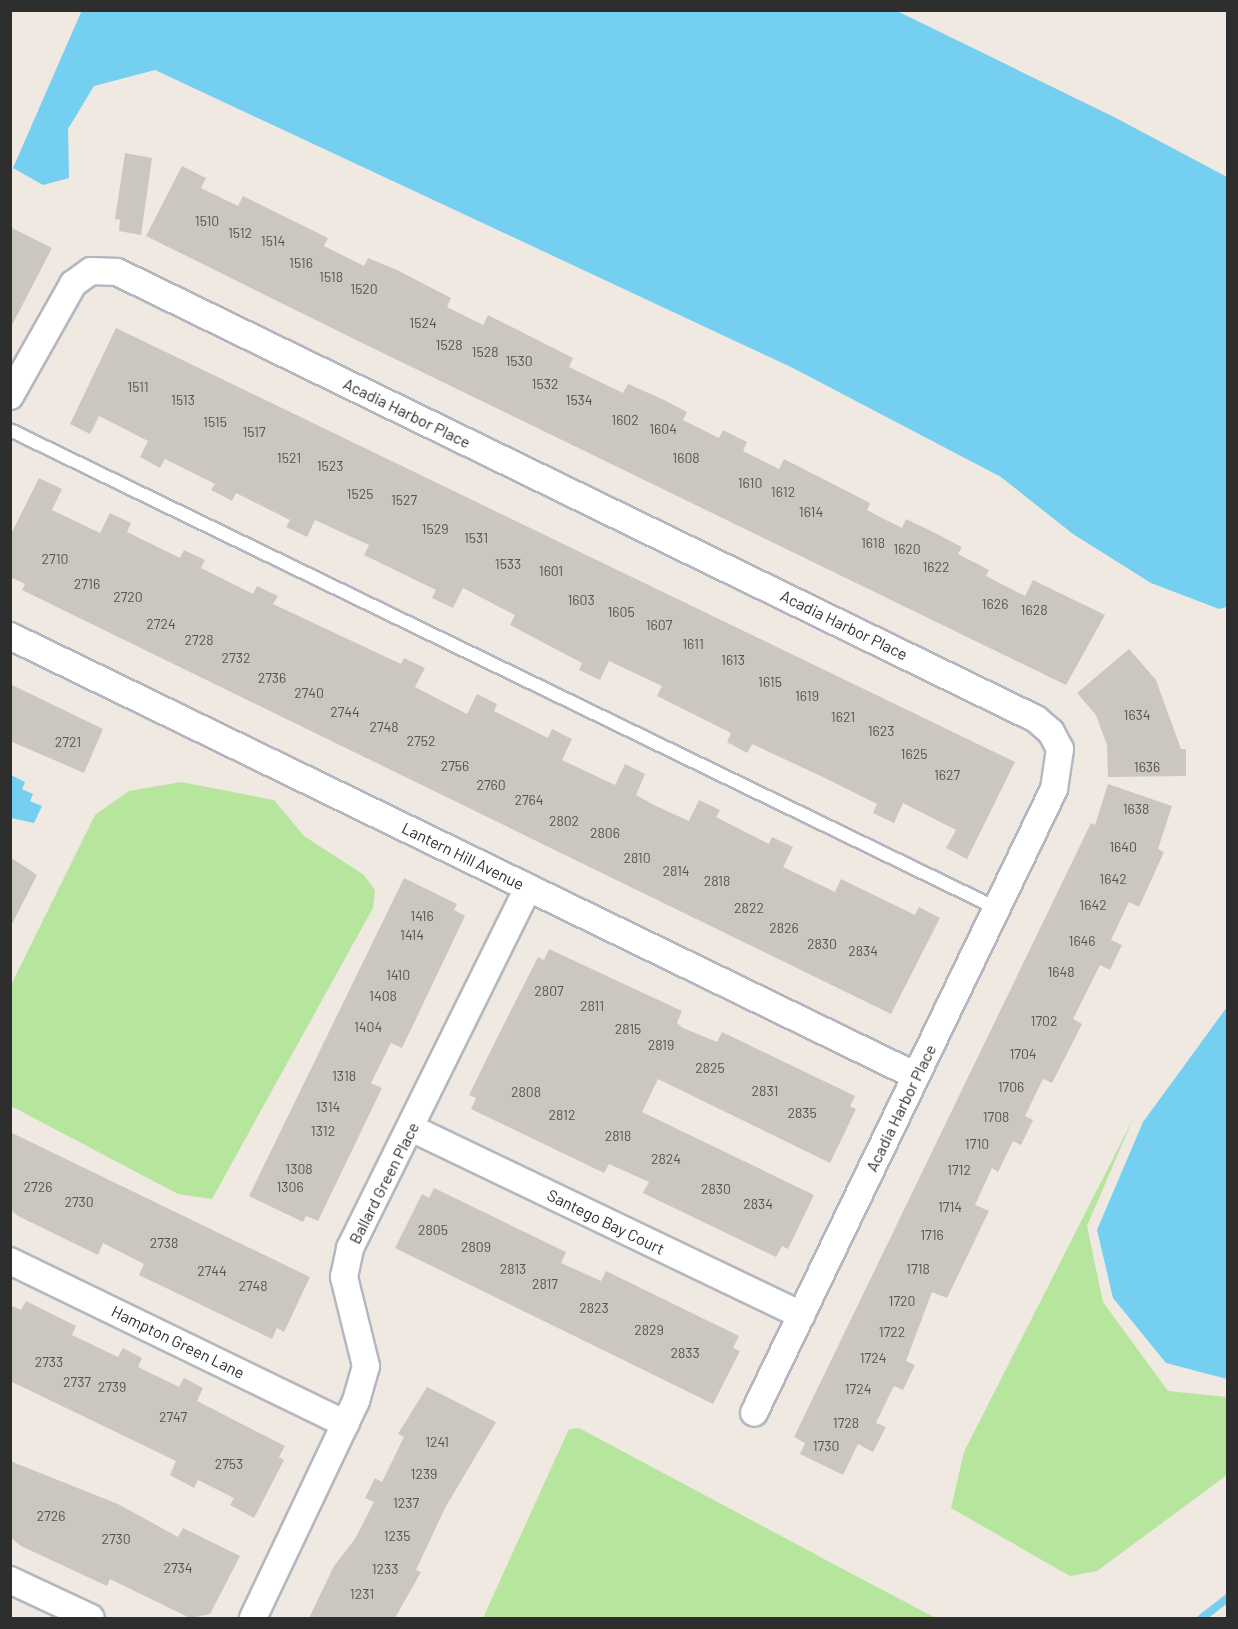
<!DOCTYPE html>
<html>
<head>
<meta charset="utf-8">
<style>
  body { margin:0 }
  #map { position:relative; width:1238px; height:1629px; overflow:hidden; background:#efe9e1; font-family:Barlow,sans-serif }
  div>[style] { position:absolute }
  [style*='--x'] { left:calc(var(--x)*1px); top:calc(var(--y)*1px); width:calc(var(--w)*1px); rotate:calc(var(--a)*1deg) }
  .green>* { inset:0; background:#b6e59e }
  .water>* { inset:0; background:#75cff0 }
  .stream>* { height:8px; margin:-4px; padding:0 4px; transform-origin:4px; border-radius:4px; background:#75cff0 }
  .building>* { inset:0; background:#cbc7bf }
  .roads { filter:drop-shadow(2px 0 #b4b7c1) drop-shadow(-2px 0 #b4b7c1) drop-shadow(0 2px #b4b7c1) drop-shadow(0 -2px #b4b7c1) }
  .lane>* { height:12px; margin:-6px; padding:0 6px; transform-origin:6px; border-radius:6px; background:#fff }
  .street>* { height:26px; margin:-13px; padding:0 13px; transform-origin:13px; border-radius:13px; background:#fff }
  span { translate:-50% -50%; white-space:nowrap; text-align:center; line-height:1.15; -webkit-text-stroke:5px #fff; paint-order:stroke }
  .number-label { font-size:14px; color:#555452 }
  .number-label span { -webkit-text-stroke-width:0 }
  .street-label { font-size:16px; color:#2e2e2e }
  .frame { position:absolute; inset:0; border:12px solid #2e2e2e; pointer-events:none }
</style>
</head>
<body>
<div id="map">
  <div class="green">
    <div style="clip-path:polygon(181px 782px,274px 800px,304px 836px,364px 875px,375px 890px,373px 908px,212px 1199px,178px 1194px,11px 1106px,11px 985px,95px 815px,129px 791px)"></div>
    <div style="clip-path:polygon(1133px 1119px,1087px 1226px,1103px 1302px,1168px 1391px,1227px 1397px,1227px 1475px,1097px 1571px,1070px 1576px,951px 1508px,964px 1452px)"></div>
    <div style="clip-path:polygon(579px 1428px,854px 1575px,936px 1618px,483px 1618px,569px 1429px)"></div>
  </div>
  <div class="water">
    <div style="clip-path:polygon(82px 10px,897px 11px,1114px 117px,1227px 177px,1227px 607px,1219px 609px,1151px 583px,1073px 534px,1001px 477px,791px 367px,155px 70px,94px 86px,68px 129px,69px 178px,43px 185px,13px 168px)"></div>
    <div style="clip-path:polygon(11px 775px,25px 782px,22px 789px,33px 794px,30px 801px,42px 806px,34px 823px,11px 818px)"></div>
    <div style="clip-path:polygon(1227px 1007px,1227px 1379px,1166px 1363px,1113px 1298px,1097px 1230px,1143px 1122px)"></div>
  </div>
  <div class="stream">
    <div style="--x:1202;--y:1618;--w:33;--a:-38"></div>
  </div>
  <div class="building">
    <div style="clip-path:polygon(125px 153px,152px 158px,141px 235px,119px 231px,120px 220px,115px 219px)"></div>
    <div style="clip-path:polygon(182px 166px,206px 178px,201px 188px,238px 206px,243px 196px,328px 238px,324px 246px,364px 266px,368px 258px,397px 270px,451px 298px,447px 307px,483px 325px,488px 315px,573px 358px,569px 367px,623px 393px,628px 384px,662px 399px,687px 412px,683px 420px,719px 438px,723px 430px,747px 442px,743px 451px,779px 469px,784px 459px,870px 503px,867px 510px,884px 519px,902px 528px,906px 519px,931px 531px,962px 547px,958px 554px,989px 570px,986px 576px,1025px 596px,1033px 580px,1105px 615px,1066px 685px,352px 338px,146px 236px)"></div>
    <div style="clip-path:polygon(10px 227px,52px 248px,10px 329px)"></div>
    <div style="clip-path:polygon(116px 328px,1015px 762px,967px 859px,946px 848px,956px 830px,903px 803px,894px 823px,873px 813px,877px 804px,825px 778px,752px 744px,747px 753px,727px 742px,731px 733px,657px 696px,662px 686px,609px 661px,600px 680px,579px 670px,582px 663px,510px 625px,515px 615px,463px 588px,453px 608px,432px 598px,436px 590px,364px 555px,369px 545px,315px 520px,307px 537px,286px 527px,290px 520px,236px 493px,232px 501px,211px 490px,215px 484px,165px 459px,160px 468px,140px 457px,148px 441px,99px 416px,90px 434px,70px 424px)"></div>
    <div style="clip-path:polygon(39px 478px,62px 489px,52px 510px,100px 533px,110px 513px,131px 523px,127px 532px,180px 558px,184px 550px,205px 560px,201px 568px,253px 594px,257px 586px,278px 596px,273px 604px,401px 664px,404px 658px,425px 668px,415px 687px,467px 714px,477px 694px,497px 704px,494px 711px,548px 738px,552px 729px,572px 739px,562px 760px,615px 785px,625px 764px,645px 774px,636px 795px,656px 806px,689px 821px,699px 800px,720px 810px,716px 817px,769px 844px,772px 837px,793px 847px,783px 867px,835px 892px,841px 879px,915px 915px,919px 907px,940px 918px,891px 1014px,22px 590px,25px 584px,10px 577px,10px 536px)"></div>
    <div style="clip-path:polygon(1129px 649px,1156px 680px,1181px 749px,1186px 749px,1186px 776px,1108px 777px,1107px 745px,1096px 715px,1077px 693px)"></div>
    <div style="clip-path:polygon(10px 684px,103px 729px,84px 773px,10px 741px)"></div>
    <div style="clip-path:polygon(1108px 784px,1172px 806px,1158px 849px,1164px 852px,1139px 907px,1129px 902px,1111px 940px,1122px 945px,1110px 970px,1100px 965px,1073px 1019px,1082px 1024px,1052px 1083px,1043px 1079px,1025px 1116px,1033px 1120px,1021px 1145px,1013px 1141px,998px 1172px,992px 1168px,975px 1205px,989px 1211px,947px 1298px,932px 1292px,906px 1361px,915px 1365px,903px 1390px,894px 1386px,885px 1404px,876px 1423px,886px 1427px,873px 1452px,858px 1444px,843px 1475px,800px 1454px,805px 1443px,794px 1437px,1091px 823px,1095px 825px)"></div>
    <div style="clip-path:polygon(10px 857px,37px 875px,10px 928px)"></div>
    <div style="clip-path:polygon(404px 878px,457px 904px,454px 910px,465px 916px,402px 1048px,391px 1043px,371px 1083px,382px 1088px,318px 1221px,306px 1216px,303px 1222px,249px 1196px)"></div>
    <div style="clip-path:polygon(549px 949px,682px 1011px,677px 1023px,683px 1028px,717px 1042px,722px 1032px,855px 1096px,850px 1106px,856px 1109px,830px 1163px,658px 1079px,642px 1112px,814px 1195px,788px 1249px,782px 1246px,776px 1257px,643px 1193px,649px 1182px,609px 1164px,604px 1173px,471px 1109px,476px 1098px,469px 1095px,496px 1040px,538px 957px,544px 960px)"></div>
    <div style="clip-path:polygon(10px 1132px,310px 1277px,284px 1332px,277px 1328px,272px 1339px,139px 1275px,144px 1264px,103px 1243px,98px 1255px,18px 1216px,10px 1209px)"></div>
    <div style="clip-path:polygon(434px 1188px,566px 1252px,561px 1263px,601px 1281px,606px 1271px,739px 1336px,733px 1348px,740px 1351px,713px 1404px,395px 1248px,422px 1194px,429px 1198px)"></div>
    <div style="clip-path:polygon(26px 1301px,76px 1326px,72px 1335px,118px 1357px,123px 1348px,142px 1358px,138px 1367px,179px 1387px,184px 1378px,203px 1388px,197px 1401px,285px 1446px,279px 1457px,284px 1460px,254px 1518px,230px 1505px,234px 1498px,198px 1480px,194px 1488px,170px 1475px,176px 1461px,10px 1381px,10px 1305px,21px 1310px)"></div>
    <div style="clip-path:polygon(427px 1387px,496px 1422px,445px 1508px,416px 1570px,421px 1572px,395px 1618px,309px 1618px,334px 1566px,355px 1539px,374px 1502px,365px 1498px,375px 1478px,382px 1482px,404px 1437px,398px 1434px)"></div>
    <div style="clip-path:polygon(10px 1461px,118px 1504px,178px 1537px,183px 1528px,240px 1556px,210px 1614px,190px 1618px,110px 1579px,107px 1586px,21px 1546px,10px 1537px)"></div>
  </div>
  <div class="roads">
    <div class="lane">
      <div style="--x:10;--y:430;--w:1096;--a:25.86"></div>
    </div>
    <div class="street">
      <div style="--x:10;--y:396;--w:129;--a:-60.6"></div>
      <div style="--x:73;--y:284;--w:22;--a:-36"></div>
      <div style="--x:91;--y:271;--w:26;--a:2"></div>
      <div style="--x:117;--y:272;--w:1022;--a:25.94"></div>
      <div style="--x:1036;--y:719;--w:20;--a:41"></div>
      <div style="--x:1051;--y:732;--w:19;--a:62"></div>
      <div style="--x:1060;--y:749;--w:40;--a:98.5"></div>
      <div style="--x:1054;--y:789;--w:692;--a:115.68"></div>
      <div style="--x:10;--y:636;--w:1007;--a:25.9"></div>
      <div style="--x:411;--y:1128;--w:433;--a:25.6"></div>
      <div style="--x:10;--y:1261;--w:373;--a:25.9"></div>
      <div style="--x:10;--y:1580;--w:89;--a:25.1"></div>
      <div style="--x:253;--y:1618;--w:240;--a:-64.6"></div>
      <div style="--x:356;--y:1401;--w:36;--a:-74"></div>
      <div style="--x:366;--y:1366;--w:92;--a:-103.9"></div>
      <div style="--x:344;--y:1277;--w:30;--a:-78"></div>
      <div style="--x:350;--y:1248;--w:402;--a:-63.7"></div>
    </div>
  </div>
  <div class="number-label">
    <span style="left:207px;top:221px">1510</span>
    <span style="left:240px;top:233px">1512</span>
    <span style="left:273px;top:241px">1514</span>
    <span style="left:301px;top:263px">1516</span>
    <span style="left:331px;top:277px">1518</span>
    <span style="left:364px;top:289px">1520</span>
    <span style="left:423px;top:323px">1524</span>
    <span style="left:449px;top:345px">1528</span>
    <span style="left:485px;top:352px">1528</span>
    <span style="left:519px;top:361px">1530</span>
    <span style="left:545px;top:384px">1532</span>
    <span style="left:138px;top:387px">1511</span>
    <span style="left:183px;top:400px">1513</span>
    <span style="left:579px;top:400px">1534</span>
    <span style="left:625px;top:420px">1602</span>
    <span style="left:215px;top:422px">1515</span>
    <span style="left:663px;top:429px">1604</span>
    <span style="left:254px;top:432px">1517</span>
    <span style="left:289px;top:458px">1521</span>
    <span style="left:686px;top:458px">1608</span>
    <span style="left:330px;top:466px">1523</span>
    <span style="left:750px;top:483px">1610</span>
    <span style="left:783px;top:492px">1612</span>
    <span style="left:360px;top:494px">1525</span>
    <span style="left:404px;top:500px">1527</span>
    <span style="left:811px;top:512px">1614</span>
    <span style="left:435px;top:529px">1529</span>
    <span style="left:476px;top:538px">1531</span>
    <span style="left:873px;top:543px">1618</span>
    <span style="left:907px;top:549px">1620</span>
    <span style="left:55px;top:559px">2710</span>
    <span style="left:508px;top:564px">1533</span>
    <span style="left:936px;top:567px">1622</span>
    <span style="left:551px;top:571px">1601</span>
    <span style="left:87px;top:584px">2716</span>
    <span style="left:128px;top:597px">2720</span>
    <span style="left:581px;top:600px">1603</span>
    <span style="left:995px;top:604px">1626</span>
    <span style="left:1034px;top:610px">1628</span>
    <span style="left:621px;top:612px">1605</span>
    <span style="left:161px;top:624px">2724</span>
    <span style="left:659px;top:625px">1607</span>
    <span style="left:199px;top:640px">2728</span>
    <span style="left:693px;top:644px">1611</span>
    <span style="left:236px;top:658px">2732</span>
    <span style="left:733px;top:660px">1613</span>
    <span style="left:272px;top:678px">2736</span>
    <span style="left:770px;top:682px">1615</span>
    <span style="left:309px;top:693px">2740</span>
    <span style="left:807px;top:696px">1619</span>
    <span style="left:345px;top:712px">2744</span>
    <span style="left:1137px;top:715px">1634</span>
    <span style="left:843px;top:717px">1621</span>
    <span style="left:384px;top:727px">2748</span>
    <span style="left:881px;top:731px">1623</span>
    <span style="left:421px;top:741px">2752</span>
    <span style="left:68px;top:742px">2721</span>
    <span style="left:914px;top:754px">1625</span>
    <span style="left:455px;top:766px">2756</span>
    <span style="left:1147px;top:767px">1636</span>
    <span style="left:947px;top:775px">1627</span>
    <span style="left:491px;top:785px">2760</span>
    <span style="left:529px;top:800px">2764</span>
    <span style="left:1136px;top:809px">1638</span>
    <span style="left:564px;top:821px">2802</span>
    <span style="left:605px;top:833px">2806</span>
    <span style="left:1123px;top:847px">1640</span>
    <span style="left:637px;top:858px">2810</span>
    <span style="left:676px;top:871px">2814</span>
    <span style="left:1113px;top:879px">1642</span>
    <span style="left:717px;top:881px">2818</span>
    <span style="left:1093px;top:905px">1642</span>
    <span style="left:749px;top:908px">2822</span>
    <span style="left:422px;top:916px">1416</span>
    <span style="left:784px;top:928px">2826</span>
    <span style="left:412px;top:935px">1414</span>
    <span style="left:1082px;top:941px">1646</span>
    <span style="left:822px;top:944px">2830</span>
    <span style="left:863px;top:951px">2834</span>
    <span style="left:1061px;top:972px">1648</span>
    <span style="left:398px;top:975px">1410</span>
    <span style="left:549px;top:991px">2807</span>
    <span style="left:383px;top:996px">1408</span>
    <span style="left:592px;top:1006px">2811</span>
    <span style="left:1044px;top:1021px">1702</span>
    <span style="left:368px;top:1027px">1404</span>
    <span style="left:628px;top:1029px">2815</span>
    <span style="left:661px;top:1045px">2819</span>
    <span style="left:1023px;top:1054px">1704</span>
    <span style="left:710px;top:1068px">2825</span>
    <span style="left:344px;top:1076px">1318</span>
    <span style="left:1011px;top:1087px">1706</span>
    <span style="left:765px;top:1091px">2831</span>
    <span style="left:526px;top:1092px">2808</span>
    <span style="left:328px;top:1107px">1314</span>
    <span style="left:802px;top:1113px">2835</span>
    <span style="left:562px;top:1115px">2812</span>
    <span style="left:996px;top:1117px">1708</span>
    <span style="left:323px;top:1131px">1312</span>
    <span style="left:618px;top:1136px">2818</span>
    <span style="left:977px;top:1144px">1710</span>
    <span style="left:666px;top:1159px">2824</span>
    <span style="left:299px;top:1169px">1308</span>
    <span style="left:959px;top:1170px">1712</span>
    <span style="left:38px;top:1187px">2726</span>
    <span style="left:290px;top:1187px">1306</span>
    <span style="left:716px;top:1189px">2830</span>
    <span style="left:79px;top:1202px">2730</span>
    <span style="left:758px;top:1204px">2834</span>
    <span style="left:950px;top:1207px">1714</span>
    <span style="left:433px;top:1230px">2805</span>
    <span style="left:932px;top:1235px">1716</span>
    <span style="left:164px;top:1243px">2738</span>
    <span style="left:476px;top:1247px">2809</span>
    <span style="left:513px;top:1269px">2813</span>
    <span style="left:918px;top:1269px">1718</span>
    <span style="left:212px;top:1271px">2744</span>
    <span style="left:545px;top:1284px">2817</span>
    <span style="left:253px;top:1286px">2748</span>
    <span style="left:902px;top:1301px">1720</span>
    <span style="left:594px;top:1308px">2823</span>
    <span style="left:649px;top:1330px">2829</span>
    <span style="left:892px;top:1332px">1722</span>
    <span style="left:685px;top:1353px">2833</span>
    <span style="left:873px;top:1358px">1724</span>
    <span style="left:49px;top:1362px">2733</span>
    <span style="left:77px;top:1382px">2737</span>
    <span style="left:112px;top:1387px">2739</span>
    <span style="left:858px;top:1389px">1724</span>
    <span style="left:173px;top:1417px">2747</span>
    <span style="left:846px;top:1423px">1728</span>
    <span style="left:437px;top:1442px">1241</span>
    <span style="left:826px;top:1446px">1730</span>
    <span style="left:229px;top:1464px">2753</span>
    <span style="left:424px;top:1474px">1239</span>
    <span style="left:406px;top:1503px">1237</span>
    <span style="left:51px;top:1516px">2726</span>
    <span style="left:397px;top:1536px">1235</span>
    <span style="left:116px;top:1539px">2730</span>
    <span style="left:178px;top:1568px">2734</span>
    <span style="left:385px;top:1569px">1233</span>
    <span style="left:362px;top:1594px">1231</span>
  </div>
  <div class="street-label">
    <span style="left:407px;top:413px;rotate:26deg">Acadia Harbor Place</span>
    <span style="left:844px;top:625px;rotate:26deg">Acadia Harbor Place</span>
    <span style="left:463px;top:856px;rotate:26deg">Lantern Hill Avenue</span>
    <span style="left:901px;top:1108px;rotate:-64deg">Acadia Harbor Place</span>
    <span style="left:384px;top:1183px;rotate:-63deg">Ballard Green Place</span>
    <span style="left:606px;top:1222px;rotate:26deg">Santego Bay Court</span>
    <span style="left:178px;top:1342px;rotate:26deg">Hampton Green Lane</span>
  </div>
  <div class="frame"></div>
</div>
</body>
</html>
